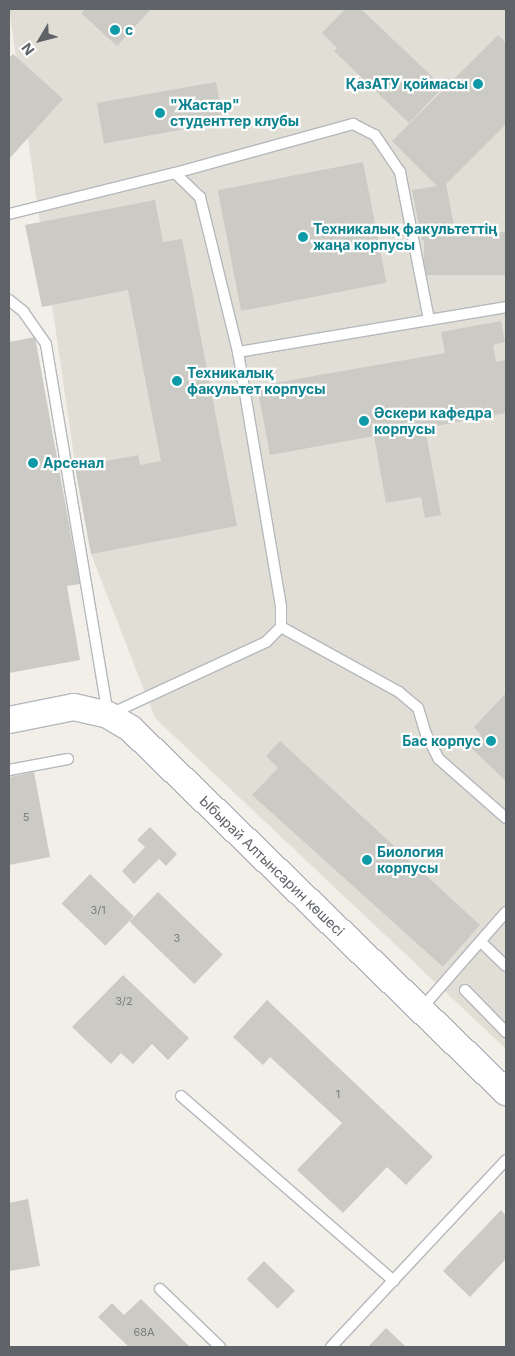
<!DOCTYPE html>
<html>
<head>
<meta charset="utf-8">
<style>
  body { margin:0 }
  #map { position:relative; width:515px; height:1356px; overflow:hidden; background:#f1efe8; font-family:Inter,sans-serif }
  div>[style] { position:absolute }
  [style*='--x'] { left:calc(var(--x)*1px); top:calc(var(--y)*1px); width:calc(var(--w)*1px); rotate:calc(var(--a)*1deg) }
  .education>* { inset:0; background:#e1ded6 }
  .building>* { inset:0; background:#cccac5; transform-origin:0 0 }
  .roads { filter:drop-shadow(1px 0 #b5b8bc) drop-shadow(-1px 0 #b5b8bc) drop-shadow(0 1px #b5b8bc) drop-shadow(0 -1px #b5b8bc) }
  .service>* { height:10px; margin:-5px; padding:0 5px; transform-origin:5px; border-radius:5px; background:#fff }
  .tertiary>* { height:26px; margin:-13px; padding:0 13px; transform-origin:13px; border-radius:13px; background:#fff }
  .dots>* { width:14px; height:14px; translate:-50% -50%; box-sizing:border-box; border:2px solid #fff; border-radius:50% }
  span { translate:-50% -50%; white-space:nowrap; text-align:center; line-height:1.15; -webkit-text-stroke:4.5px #fff; paint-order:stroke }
  .number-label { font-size:11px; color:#7a7d7f }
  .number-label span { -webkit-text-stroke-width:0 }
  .culture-label { font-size:14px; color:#0d838f; font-weight:700 }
  .left { translate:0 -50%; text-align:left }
  .right { translate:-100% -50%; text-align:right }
  .street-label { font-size:14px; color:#5f6368 }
  .frame { position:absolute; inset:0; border:10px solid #5f6368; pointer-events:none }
  .north { position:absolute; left:15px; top:15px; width:50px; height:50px; -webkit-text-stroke:4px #fff; paint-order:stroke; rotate:233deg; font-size:14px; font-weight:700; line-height:20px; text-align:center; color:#5f6368 }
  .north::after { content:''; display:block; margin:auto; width:18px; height:22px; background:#5f6368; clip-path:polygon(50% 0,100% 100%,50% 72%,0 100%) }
</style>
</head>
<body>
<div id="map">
  <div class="education">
    <div style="clip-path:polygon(9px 9px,506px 9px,506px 1049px,155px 718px,91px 554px,77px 477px)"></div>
  </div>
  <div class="building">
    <div style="clip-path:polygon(86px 9px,151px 9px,117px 46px,81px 13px)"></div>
    <div style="clip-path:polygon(345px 9px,361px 9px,443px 87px,409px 123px,334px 51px,337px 48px,322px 33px)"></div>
    <div style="clip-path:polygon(498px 35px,506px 43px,506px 124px,446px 184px,456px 236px,422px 240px,412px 190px,437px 186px,392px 141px)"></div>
    <div style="clip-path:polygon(13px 54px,63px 99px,9px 159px,9px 58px)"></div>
    <div style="left:216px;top:82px;width:41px;height:121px;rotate:80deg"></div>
    <div style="left:363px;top:162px;width:123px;height:148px;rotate:79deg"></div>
    <div style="clip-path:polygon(155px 200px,163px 242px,182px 239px,237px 526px,91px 554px,75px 467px,138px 455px,140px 465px,161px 461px,128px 290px,42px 307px,25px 225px)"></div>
    <div style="left:506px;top:232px;width:43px;height:82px;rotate:90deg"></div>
    <div style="clip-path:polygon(501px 321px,505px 342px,493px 345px,496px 362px,506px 360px,506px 413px,425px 428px,441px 515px,425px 518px,421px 497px,386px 503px,374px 436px,270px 455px,257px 386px,445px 353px,441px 332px)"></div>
    <div style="clip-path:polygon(35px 337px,80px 584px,67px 586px,80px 660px,9px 673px,9px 342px)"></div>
    <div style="clip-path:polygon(506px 693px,506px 781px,470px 747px,481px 735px,474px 727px)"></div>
    <div style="clip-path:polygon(280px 741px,480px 925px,443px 967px,252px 795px,278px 768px,266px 756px)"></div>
    <div style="clip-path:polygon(34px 772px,50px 857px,9px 865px,9px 777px)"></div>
    <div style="clip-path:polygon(150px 827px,177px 854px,166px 866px,159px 859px,134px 884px,122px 871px,145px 847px,137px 840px)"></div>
    <div style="left:90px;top:874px;width:61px;height:41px;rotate:44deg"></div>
    <div style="left:158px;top:892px;width:90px;height:41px;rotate:44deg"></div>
    <div style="clip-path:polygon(123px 975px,189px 1038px,168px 1060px,152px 1044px,133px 1064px,121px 1053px,111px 1064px,72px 1027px)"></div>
    <div style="clip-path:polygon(267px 1000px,433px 1157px,406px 1185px,387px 1167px,343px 1213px,297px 1170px,342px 1123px,270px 1057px,263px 1065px,233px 1037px)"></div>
    <div style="clip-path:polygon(28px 1199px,40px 1266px,9px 1271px,9px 1203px)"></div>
    <div style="clip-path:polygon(501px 1210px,506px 1216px,506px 1259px,470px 1297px,443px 1271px)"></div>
    <div style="left:264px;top:1261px;width:43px;height:25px;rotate:44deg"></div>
    <div style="clip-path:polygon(141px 1299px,190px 1347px,129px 1347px,98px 1317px,112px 1303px,124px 1315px)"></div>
    <div style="clip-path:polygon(386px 1328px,406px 1347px,368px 1347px)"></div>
  </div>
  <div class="roads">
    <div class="service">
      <div style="--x:175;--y:173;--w:185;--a:-15.4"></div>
      <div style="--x:353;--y:124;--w:25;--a:27"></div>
      <div style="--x:375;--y:135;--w:45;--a:56"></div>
      <div style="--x:400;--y:172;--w:151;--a:78.9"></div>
      <div style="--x:9;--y:214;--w:171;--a:-13.9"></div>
      <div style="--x:175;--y:173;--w:35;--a:44"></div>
      <div style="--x:200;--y:197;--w:160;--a:76.2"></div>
      <div style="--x:238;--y:352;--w:259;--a:80.4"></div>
      <div style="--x:281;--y:607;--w:20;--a:90"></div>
      <div style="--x:281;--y:627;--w:21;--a:135"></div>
      <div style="--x:266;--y:642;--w:174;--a:155.2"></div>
      <div style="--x:108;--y:715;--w:376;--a:-99.5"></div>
      <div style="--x:46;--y:344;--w:39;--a:-125"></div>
      <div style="--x:24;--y:312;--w:19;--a:-141"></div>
      <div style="--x:238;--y:352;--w:272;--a:-9.5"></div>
      <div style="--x:281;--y:627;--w:135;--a:28.8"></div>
      <div style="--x:399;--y:692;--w:25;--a:40"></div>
      <div style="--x:418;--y:708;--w:27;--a:73"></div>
      <div style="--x:426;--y:734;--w:28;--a:63"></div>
      <div style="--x:439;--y:759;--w:89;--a:41.4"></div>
      <div style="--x:9;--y:770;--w:60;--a:-10.6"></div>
      <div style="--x:482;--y:943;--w:33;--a:44"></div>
      <div style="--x:465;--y:990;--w:59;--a:45.7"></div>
      <div style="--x:421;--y:1009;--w:129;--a:-48.8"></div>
      <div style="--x:181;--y:1096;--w:282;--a:41"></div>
      <div style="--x:160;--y:1289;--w:83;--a:44"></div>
      <div style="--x:331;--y:1347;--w:256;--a:-46.9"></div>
    </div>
    <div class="tertiary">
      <div style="--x:9;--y:720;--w:66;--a:-11.3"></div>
      <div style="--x:74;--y:707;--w:35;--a:13"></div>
      <div style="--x:108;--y:715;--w:27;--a:31"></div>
      <div style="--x:131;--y:729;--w:522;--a:44.07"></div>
    </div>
  </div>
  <div class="dots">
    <div style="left:115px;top:30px;background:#0f9aa8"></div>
    <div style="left:478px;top:84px;background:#0f9aa8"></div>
    <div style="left:160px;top:113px;background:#0f9aa8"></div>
    <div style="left:303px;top:237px;background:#0f9aa8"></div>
    <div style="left:177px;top:381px;background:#0f9aa8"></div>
    <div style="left:364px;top:421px;background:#0f9aa8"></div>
    <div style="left:33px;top:463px;background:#0f9aa8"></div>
    <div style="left:491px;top:741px;background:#0f9aa8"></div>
    <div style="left:367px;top:860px;background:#0f9aa8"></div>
  </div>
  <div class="number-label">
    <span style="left:26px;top:817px">5</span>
    <span style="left:98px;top:910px">3/1</span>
    <span style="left:177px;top:938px">3</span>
    <span style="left:124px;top:1001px">3/2</span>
    <span style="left:338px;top:1094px">1</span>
    <span style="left:144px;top:1332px">68А</span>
  </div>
  <div class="culture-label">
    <span class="left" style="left:125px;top:30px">с</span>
    <span class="right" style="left:468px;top:84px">ҚазАТУ қоймасы</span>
    <span class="left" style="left:170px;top:113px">"Жастар"<br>студенттер клубы</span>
    <span class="left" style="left:313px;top:237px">Техникалық факультеттің<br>жаңа корпусы</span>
    <span class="left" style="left:187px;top:381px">Техникалық<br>факультет корпусы</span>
    <span class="left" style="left:374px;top:421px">Әскери кафедра<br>корпусы</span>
    <span class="left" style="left:43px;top:463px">Арсенал</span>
    <span class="right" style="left:481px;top:741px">Бас корпус</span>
    <span class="left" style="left:377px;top:860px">Биология<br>корпусы</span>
  </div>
  <div class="street-label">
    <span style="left:272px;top:866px;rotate:44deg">Ыбырай Алтынсарин көшесі</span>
  </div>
  <div class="frame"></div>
  <div class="north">N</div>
</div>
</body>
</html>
